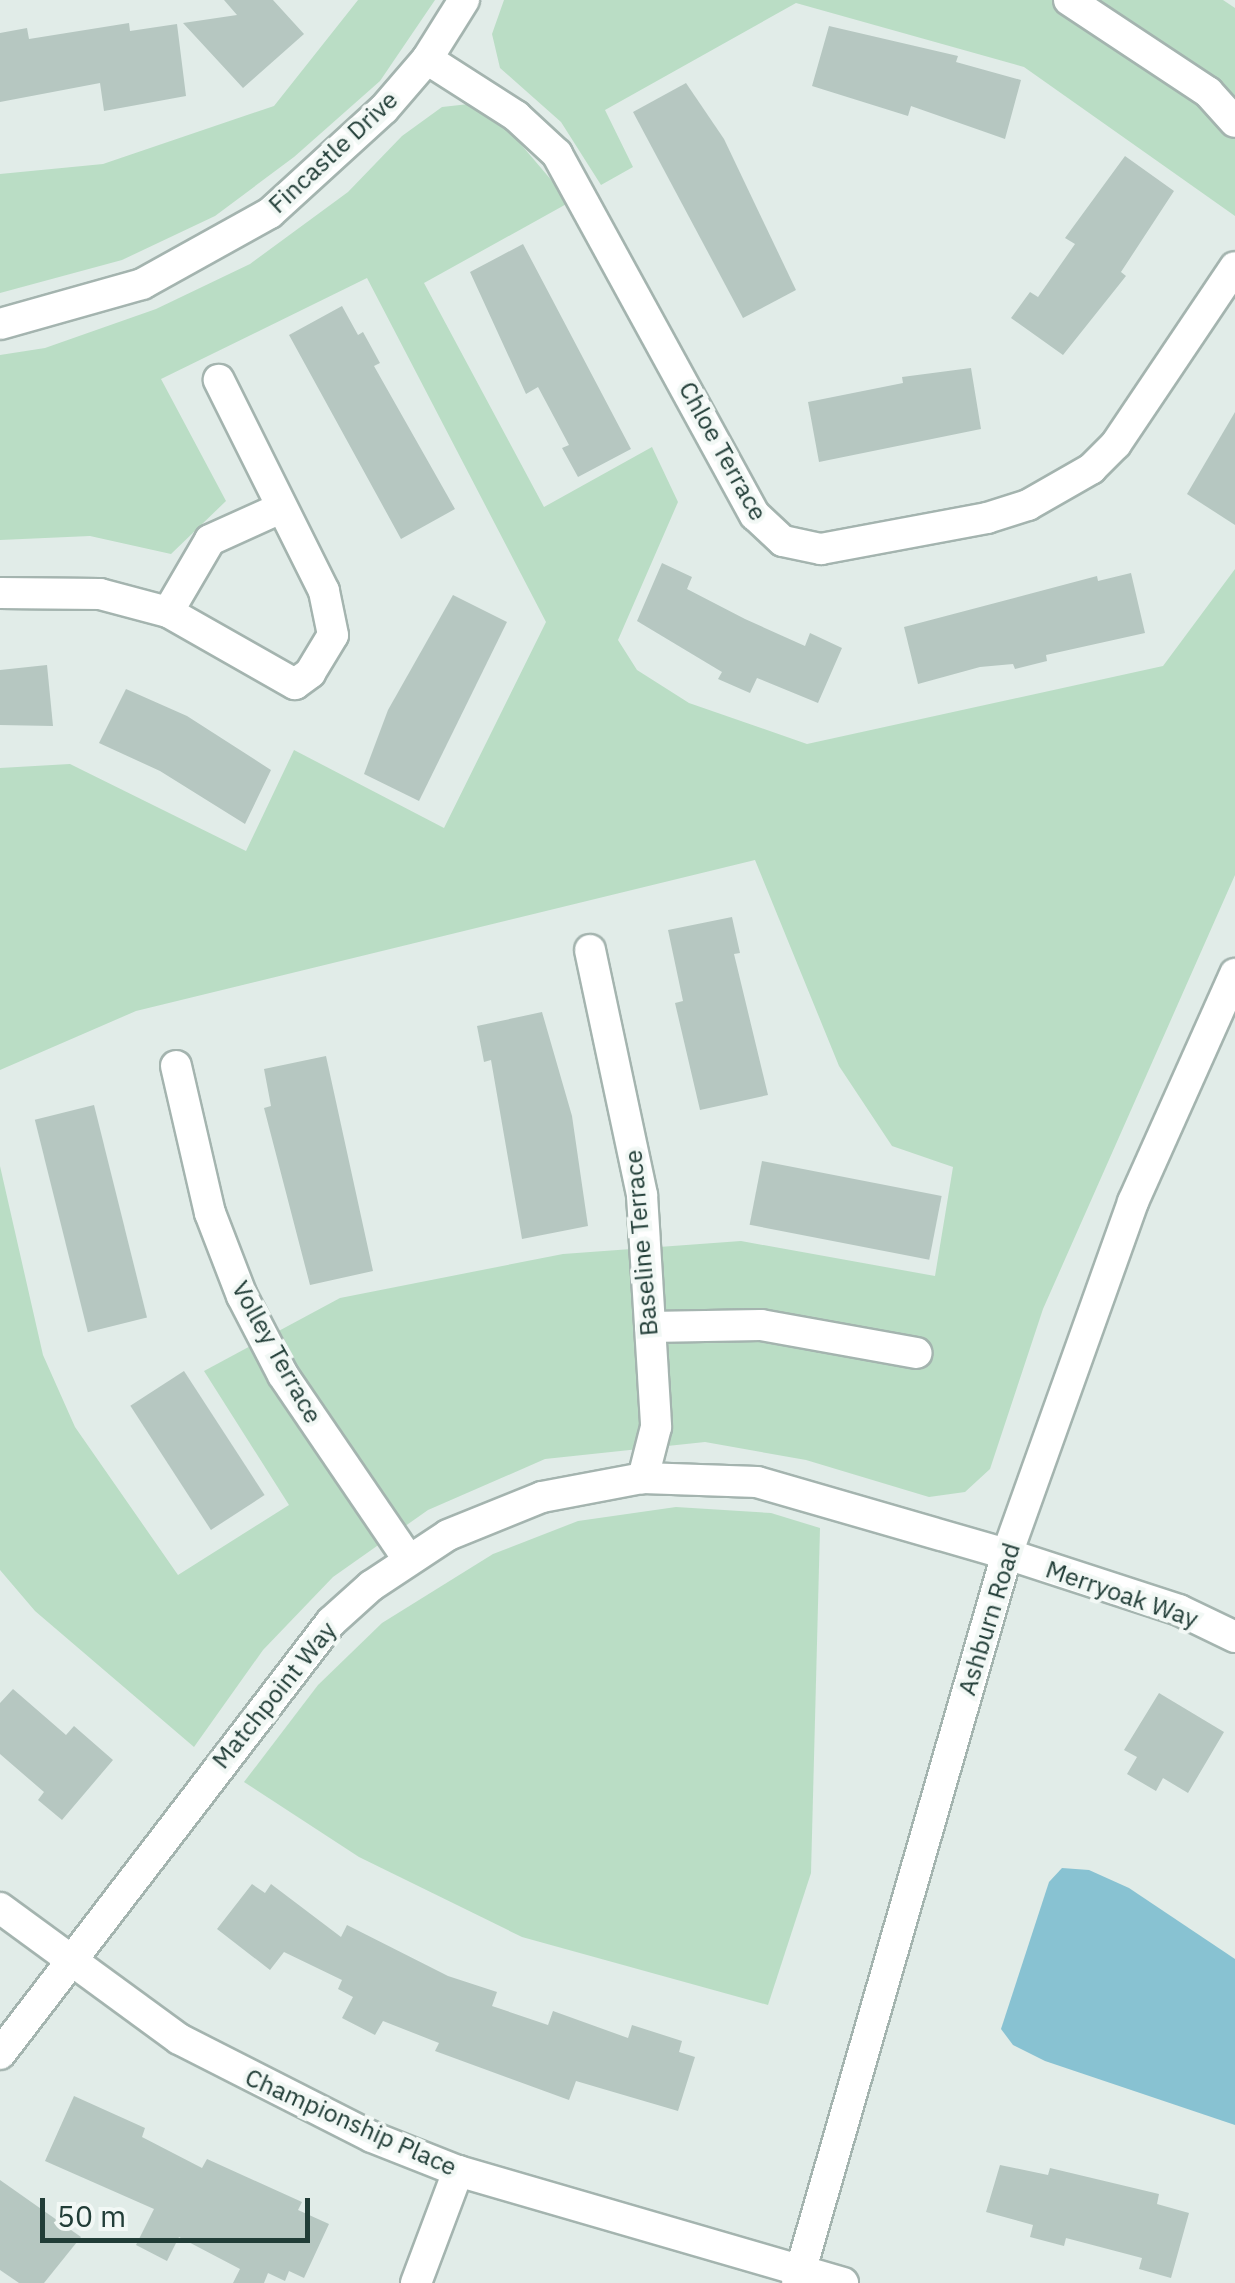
<!DOCTYPE html>
<html>
<head>
<meta charset="utf-8">
<style>
  body { margin:0 }
  #map { position:relative; width:1235px; height:2283px; overflow:hidden; background:#e1ece8; font-family:"IBM Plex Sans",sans-serif }
  div>[style] { position:absolute }
  [style*='--x'] { left:calc(var(--x)*1px); top:calc(var(--y)*1px); width:calc(var(--w)*1px); rotate:calc(var(--a)*1deg) }
  .green>* { inset:0; background:#baddc5 }
  .water>* { inset:0; background:#88c2d2 }
  .building>* { inset:0; background:#b6c7c1; transform-origin:0 0 }
  .roads { filter:drop-shadow(2px 0 #a4b4af) drop-shadow(-2px 0 #a4b4af) drop-shadow(0 2px #a4b4af) drop-shadow(0 -2px #a4b4af) }
  .minor>* { height:30px; margin:-15px; padding:0 15px; transform-origin:15px; border-radius:15px; background:#fff }
  span { translate:-50% -50%; white-space:nowrap; text-align:center; line-height:1.15; -webkit-text-stroke:8px #f2f8f5; paint-order:stroke }
  .street-label { font-size:25px; color:#213d37 }
  .scale { position:absolute; left:40px; top:2198px; width:270px; height:45px; box-sizing:border-box; border:5px solid #213d37; border-top:0; padding-left:12px; font-size:30px; line-height:35px; white-space:nowrap; color:#213d37; -webkit-text-stroke:8px #f2f8f5; paint-order:stroke }
</style>
</head>
<body>
<div id="map">
  <div class="green">
    <div style="clip-path:polygon(358px 0,435px 0,380px 81px,294px 157px,215px 216px,122px 260px,0 293px,0 174px,103px 164px,274px 106px)"></div>
    <div style="clip-path:polygon(504px 0,1223px 0,1235px 8px,1235px 216px,1024px 67px,796px 3px,605px 110px,633px 167px,601px 185px,561px 122px,500px 68px,492px 34px)"></div>
    <div style="clip-path:polygon(469px 104px,506px 127px,570px 202px,424px 283px,544px 507px,652px 447px,678px 502px,618px 640px,637px 670px,689px 703px,807px 744px,1163px 666px,1235px 569px,1235px 875px,1043px 1309px,990px 1469px,965px 1492px,929px 1497px,806px 1460px,705px 1442px,545px 1459px,428px 1510px,333px 1577px,263px 1650px,194px 1747px,35px 1611px,0 1570px,0 1166px,43px 1355px,75px 1427px,178px 1575px,289px 1505px,204px 1371px,340px 1298px,563px 1254px,741px 1241px,935px 1276px,953px 1167px,892px 1146px,839px 1066px,755px 860px,136px 1011px,0 1070px,0 768px,70px 764px,246px 851px,294px 750px,444px 828px,546px 622px,367px 278px,161px 379px,226px 501px,171px 554px,90px 536px,0 540px,0 355px,45px 348px,156px 309px,250px 264px,348px 192px,402px 136px,442px 107px)"></div>
    <div style="clip-path:polygon(676px 1507px,771px 1513px,820px 1528px,811px 1873px,768px 2005px,522px 1937px,359px 1857px,244px 1782px,318px 1685px,382px 1623px,493px 1554px,578px 1521px)"></div>
  </div>
  <div class="water">
    <div style="clip-path:polygon(1062px 1868px,1089px 1870px,1129px 1888px,1235px 1959px,1235px 2125px,1045px 2061px,1013px 2045px,1001px 2029px,1049px 1882px)"></div>
  </div>
  <div class="building">
    <div style="clip-path:polygon(224px 0,273px 0,304px 34px,243px 88px,183px 23px,237px 15px)"></div>
    <div style="clip-path:polygon(129px 23px,130px 31px,177px 24px,186px 96px,104px 111px,100px 83px,0 102px,0 33px,27px 28px,29px 39px)"></div>
    <div style="clip-path:polygon(829px 26px,958px 56px,956px 62px,1021px 80px,1005px 139px,911px 106px,908px 116px,812px 86px)"></div>
    <div style="clip-path:polygon(686px 83px,724px 139px,796px 290px,743px 318px,633px 112px)"></div>
    <div style="clip-path:polygon(1125px 156px,1174px 191px,1121px 272px,1126px 276px,1063px 355px,1011px 318px,1030px 292px,1038px 297px,1075px 244px,1065px 238px)"></div>
    <div style="clip-path:polygon(523px 244px,631px 449px,578px 477px,562px 448px,569px 445px,538px 387px,526px 394px,470px 272px)"></div>
    <div style="clip-path:polygon(342px 306px,358px 335px,363px 332px,380px 363px,374px 366px,455px 509px,401px 539px,289px 335px)"></div>
    <div style="clip-path:polygon(971px 368px,981px 429px,819px 462px,808px 402px,903px 383px,902px 377px)"></div>
    <div style="clip-path:polygon(1235px 412px,1235px 525px,1187px 494px)"></div>
    <div style="clip-path:polygon(662px 563px,692px 577px,687px 589px,745px 619px,805px 646px,810px 633px,842px 648px,818px 703px,757px 678px,750px 693px,718px 679px,722px 672px,637px 621px)"></div>
    <div style="clip-path:polygon(1131px 573px,1145px 633px,1046px 655px,1047px 661px,1015px 669px,1013px 664px,980px 667px,918px 684px,904px 627px,1097px 576px,1098px 581px)"></div>
    <div style="clip-path:polygon(453px 595px,507px 622px,419px 801px,364px 774px,388px 710px)"></div>
    <div style="clip-path:polygon(47px 665px,53px 726px,0 725px,0 670px)"></div>
    <div style="clip-path:polygon(126px 689px,187px 716px,271px 770px,245px 824px,160px 771px,99px 743px)"></div>
    <div style="clip-path:polygon(732px 917px,740px 953px,734px 954px,768px 1095px,700px 1110px,675px 1003px,683px 1001px,668px 930px)"></div>
    <div style="clip-path:polygon(542px 1012px,572px 1116px,588px 1226px,522px 1239px,491px 1060px,484px 1062px,477px 1026px)"></div>
    <div style="clip-path:polygon(326px 1056px,373px 1271px,310px 1285px,264px 1108px,271px 1106px,264px 1069px)"></div>
    <div style="left:94px;top:1105px;width:219px;height:61px;rotate:76deg"></div>
    <div style="left:762px;top:1161px;width:183px;height:65px;rotate:11deg"></div>
    <div style="left:184px;top:1371px;width:148px;height:64px;rotate:57deg"></div>
    <div style="clip-path:polygon(13px 1689px,66px 1735px,74px 1726px,113px 1760px,62px 1820px,38px 1800px,44px 1792px,0 1754px,0 1703px)"></div>
    <div style="clip-path:polygon(1159px 1693px,1224px 1732px,1188px 1793px,1163px 1778px,1156px 1791px,1127px 1774px,1137px 1757px,1124px 1750px)"></div>
    <div style="clip-path:polygon(252px 1884px,265px 1893px,271px 1884px,341px 1937px,347px 1925px,448px 1976px,497px 1992px,492px 2006px,548px 2025px,553px 2011px,628px 2038px,632px 2025px,682px 2041px,679px 2052px,695px 2057px,678px 2111px,576px 2081px,569px 2100px,435px 2051px,439px 2043px,383px 2021px,375px 2035px,342px 2018px,353px 1997px,338px 1989px,342px 1980px,284px 1952px,270px 1970px,217px 1929px)"></div>
    <div style="clip-path:polygon(74px 2096px,145px 2128px,142px 2137px,202px 2168px,207px 2159px,302px 2202px,298px 2210px,329px 2224px,304px 2278px,289px 2271px,285px 2281px,268px 2273px,264px 2283px,233px 2283px,240px 2269px,179px 2237px,167px 2261px,136px 2245px,154px 2209px,45px 2161px)"></div>
    <div style="clip-path:polygon(1000px 2165px,1048px 2175px,1050px 2168px,1159px 2194px,1157px 2204px,1189px 2213px,1171px 2278px,1139px 2269px,1142px 2258px,1066px 2238px,1064px 2246px,1030px 2237px,1033px 2225px,986px 2212px)"></div>
    <div style="clip-path:polygon(0 2180px,81px 2237px,44px 2283px,19px 2283px,0 2270px)"></div>
  </div>
  <div class="roads">
    <div class="minor">
      <div style="--x:1069;--y:0;--w:167;--a:33.5"></div>
      <div style="--x:1208;--y:92;--w:40;--a:48"></div>
      <div style="--x:427;--y:59;--w:106;--a:32.6"></div>
      <div style="--x:516;--y:116;--w:56;--a:42.8"></div>
      <div style="--x:557;--y:154;--w:412;--a:61.3"></div>
      <div style="--x:755;--y:515;--w:38;--a:43"></div>
      <div style="--x:783;--y:541;--w:39;--a:12"></div>
      <div style="--x:821;--y:549;--w:169;--a:-10.6"></div>
      <div style="--x:987;--y:518;--w:43;--a:-17.6"></div>
      <div style="--x:1028;--y:505;--w:73;--a:-29.7"></div>
      <div style="--x:1091;--y:469;--w:35;--a:-45"></div>
      <div style="--x:1116;--y:444;--w:213;--a:-56.1"></div>
      <div style="--x:0;--y:324;--w:148;--a:-15.7"></div>
      <div style="--x:142;--y:284;--w:146;--a:-29"></div>
      <div style="--x:270;--y:213;--w:154;--a:-42.4"></div>
      <div style="--x:384;--y:109;--w:66;--a:-49.3"></div>
      <div style="--x:427;--y:59;--w:70;--a:-57.9"></div>
      <div style="--x:0;--y:593;--w:100;--a:0.6"></div>
      <div style="--x:100;--y:594;--w:70;--a:14.8"></div>
      <div style="--x:168;--y:612;--w:146;--a:29.6"></div>
      <div style="--x:295;--y:684;--w:19;--a:-36"></div>
      <div style="--x:310;--y:673;--w:44;--a:-58.8"></div>
      <div style="--x:333;--y:635;--w:45;--a:-101.6"></div>
      <div style="--x:324;--y:591;--w:236;--a:-116.5"></div>
      <div style="--x:168;--y:612;--w:83;--a:-59.7"></div>
      <div style="--x:210;--y:540;--w:78;--a:-24.3"></div>
      <div style="--x:590;--y:950;--w:250;--a:78"></div>
      <div style="--x:642;--y:1195;--w:232;--a:86.5"></div>
      <div style="--x:656;--y:1427;--w:53;--a:104.3"></div>
      <div style="--x:176;--y:1066;--w:151;--a:77"></div>
      <div style="--x:210;--y:1213;--w:89;--a:68.9"></div>
      <div style="--x:242;--y:1296;--w:89;--a:62.6"></div>
      <div style="--x:283;--y:1375;--w:222;--a:55.8"></div>
      <div style="--x:650;--y:1327;--w:111;--a:-1"></div>
      <div style="--x:761;--y:1325;--w:158;--a:10.2"></div>
      <div style="--x:0;--y:1908;--w:222;--a:36.2"></div>
      <div style="--x:179;--y:2039;--w:216;--a:26.9"></div>
      <div style="--x:372;--y:2137;--w:92;--a:21.6"></div>
      <div style="--x:458;--y:2171;--w:401;--a:16.2"></div>
      <div style="--x:0;--y:2054;--w:544;--a:-52.54"></div>
      <div style="--x:331;--y:1622;--w:54;--a:-42"></div>
      <div style="--x:371;--y:1586;--w:92;--a:-33.5"></div>
      <div style="--x:448;--y:1535;--w:101;--a:-22"></div>
      <div style="--x:542;--y:1497;--w:103;--a:-10.7"></div>
      <div style="--x:643;--y:1478;--w:114;--a:2"></div>
      <div style="--x:757;--y:1482;--w:260;--a:16.1"></div>
      <div style="--x:1007;--y:1554;--w:181;--a:18"></div>
      <div style="--x:1179;--y:1610;--w:62;--a:25.7"></div>
      <div style="--x:416;--y:2283;--w:120;--a:-69.4"></div>
      <div style="--x:797;--y:2283;--w:759;--a:-73.93"></div>
      <div style="--x:1007;--y:1554;--w:374;--a:-70.3"></div>
      <div style="--x:1133;--y:1202;--w:250;--a:-65.9"></div>
    </div>
  </div>
  <div class="street-label">
    <span style="left:333px;top:152px;rotate:-43deg">Fincastle Drive</span>
    <span style="left:723px;top:451px;rotate:61deg">Chloe Terrace</span>
    <span style="left:641px;top:1243px;rotate:-95deg">Baseline Terrace</span>
    <span style="left:277px;top:1352px;rotate:61deg">Volley Terrace</span>
    <span style="left:1122px;top:1594px;rotate:19deg">Merryoak Way</span>
    <span style="left:989px;top:1619px;rotate:-73deg">Ashburn Road</span>
    <span style="left:274px;top:1695px;rotate:-51deg">Matchpoint Way</span>
    <span style="left:351px;top:2122px;rotate:24deg">Championship Place</span>
  </div>
  <div class="scale">50 m</div>
</div>
</body>
</html>
